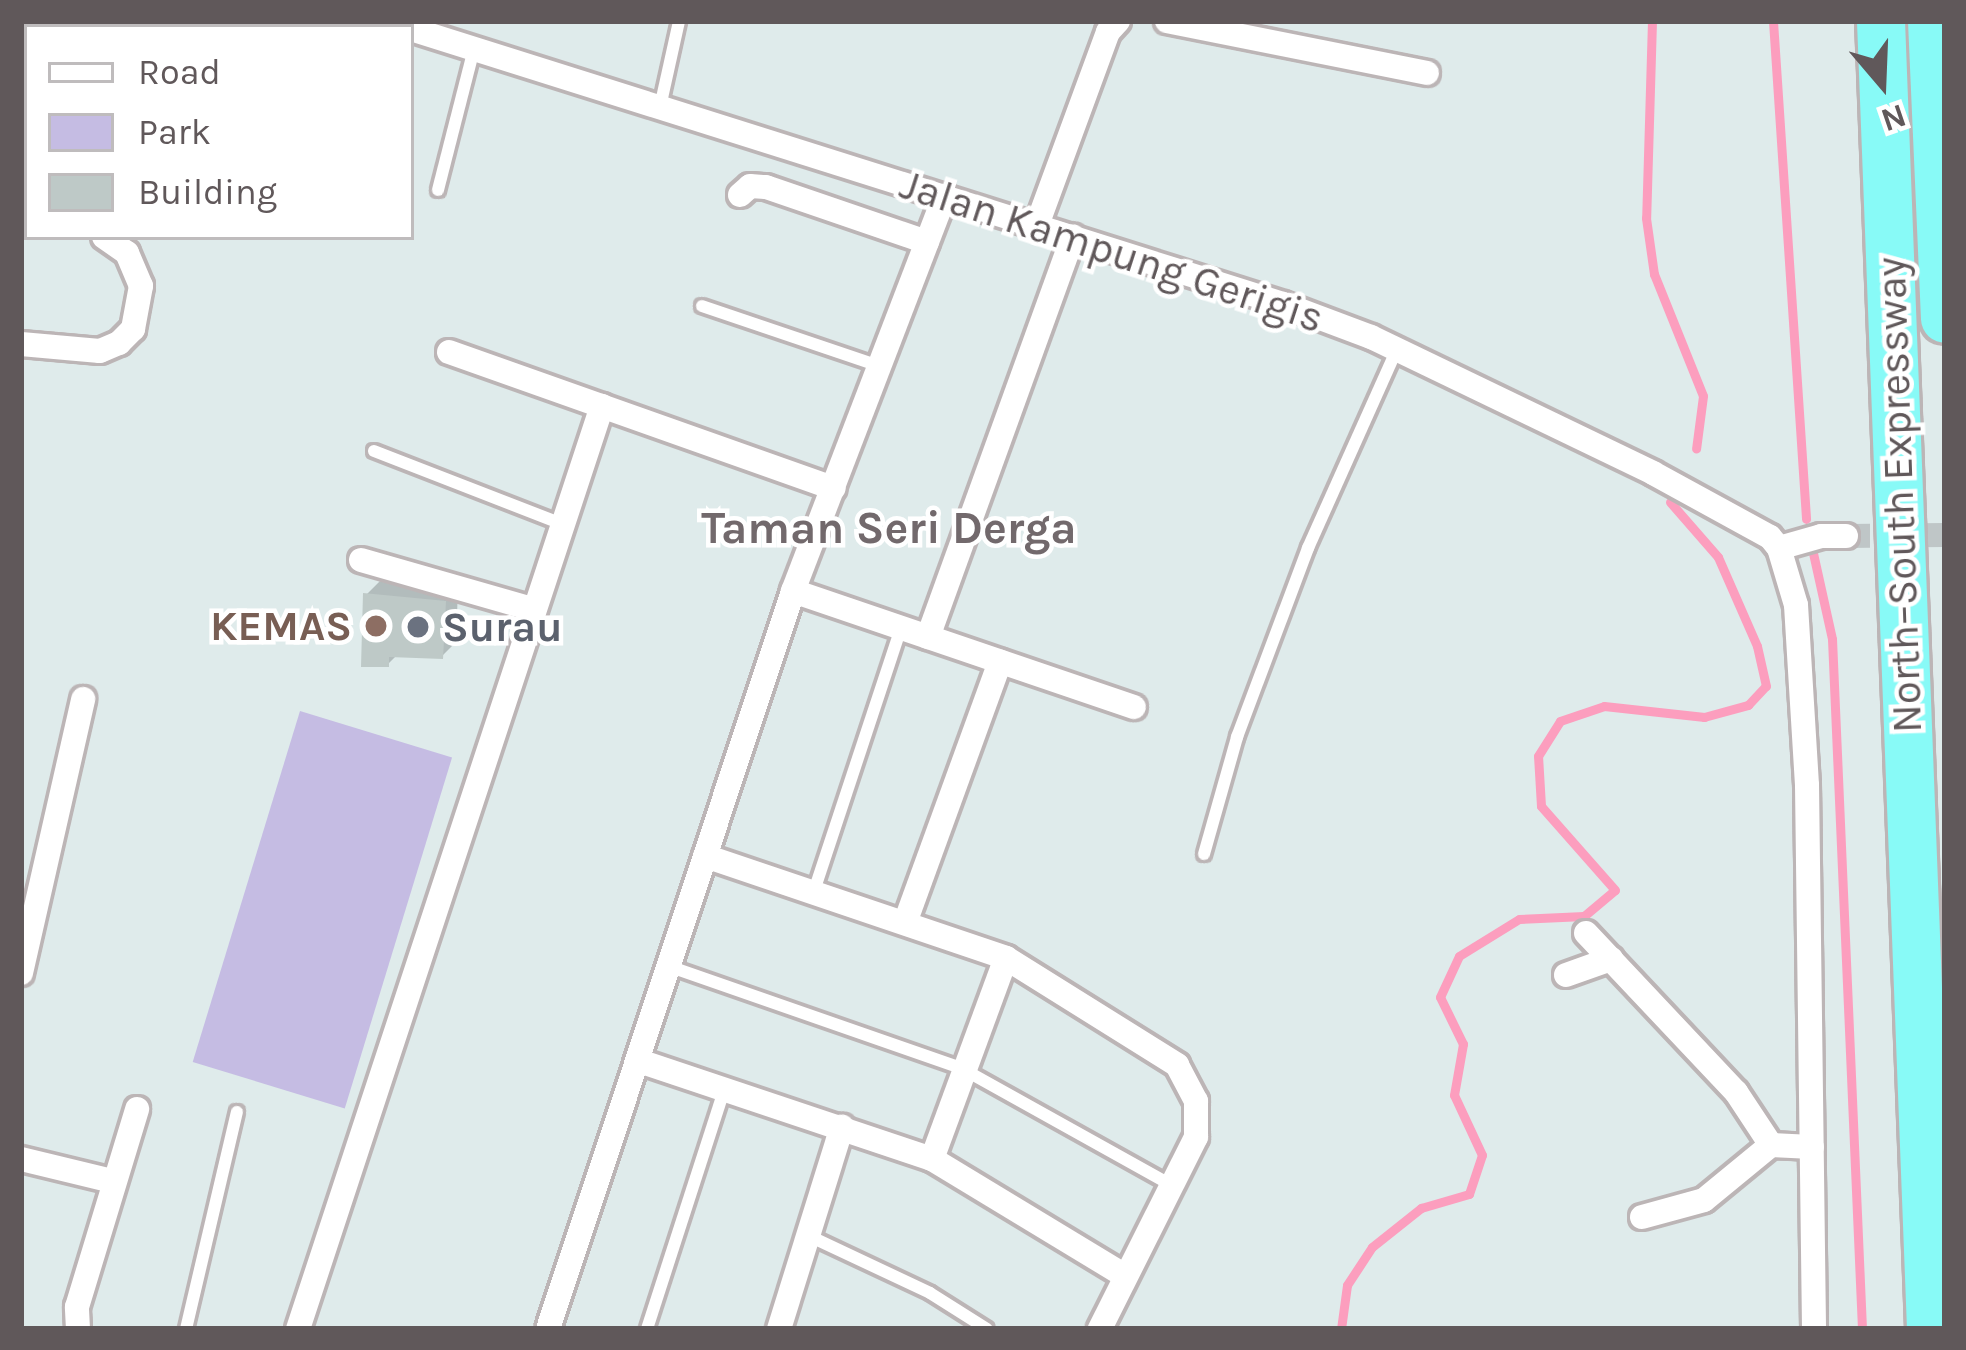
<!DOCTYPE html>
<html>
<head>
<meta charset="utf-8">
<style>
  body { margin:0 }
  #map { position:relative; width:1966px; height:1350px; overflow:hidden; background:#dfebeb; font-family:Karla,sans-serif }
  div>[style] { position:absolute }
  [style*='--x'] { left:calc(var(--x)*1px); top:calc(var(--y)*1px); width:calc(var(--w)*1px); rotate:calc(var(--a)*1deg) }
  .green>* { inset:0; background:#c5bce3; transform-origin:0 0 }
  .shadow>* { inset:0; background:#0003 }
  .stream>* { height:9px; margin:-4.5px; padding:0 4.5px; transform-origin:4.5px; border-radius:4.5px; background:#fc9ebe }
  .building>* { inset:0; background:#bec9c7 }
  .street-tunnel>* { height:24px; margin-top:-12px; transform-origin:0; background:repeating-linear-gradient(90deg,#bfc6c7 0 24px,transparent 0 36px) }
  .roads { filter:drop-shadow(3px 0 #bcb5b6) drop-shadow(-3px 0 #bcb5b6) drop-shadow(0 3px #bcb5b6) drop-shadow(0 -3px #bcb5b6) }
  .lane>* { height:12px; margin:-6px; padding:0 6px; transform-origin:6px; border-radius:6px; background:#fff }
  .street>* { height:24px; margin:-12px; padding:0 12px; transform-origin:12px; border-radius:12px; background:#fff }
  .highway>* { height:48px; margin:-24px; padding:0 24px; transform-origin:24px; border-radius:24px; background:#88faf7 }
  .dots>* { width:33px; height:33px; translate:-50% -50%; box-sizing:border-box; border:6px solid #fff; border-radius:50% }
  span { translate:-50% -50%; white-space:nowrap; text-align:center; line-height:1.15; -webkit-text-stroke:9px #fff; paint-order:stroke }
  .street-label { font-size:42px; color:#60585a }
  .education-label { font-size:42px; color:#785e54; font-weight:700 }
  .right { translate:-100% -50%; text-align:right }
  .worship-label { font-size:42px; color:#5b616d; font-weight:700 }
  .left { translate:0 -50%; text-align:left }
  .neighbourhood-label { font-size:45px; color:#72696c; font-weight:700 }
  .frame { position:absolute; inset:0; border:24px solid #60585a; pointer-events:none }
  .legend { position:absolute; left:24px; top:24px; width:390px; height:216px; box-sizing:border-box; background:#fff; border:3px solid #bfbcbd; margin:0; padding:15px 21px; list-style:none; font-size:36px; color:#60585a }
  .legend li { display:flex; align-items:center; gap:24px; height:60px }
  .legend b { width:60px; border:3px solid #bfbcbd }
  .north { position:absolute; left:1822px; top:24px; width:120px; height:120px; -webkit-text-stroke:9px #fff; paint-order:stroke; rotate:161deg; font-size:33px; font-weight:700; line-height:48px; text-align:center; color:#60585a }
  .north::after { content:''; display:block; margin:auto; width:42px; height:54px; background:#60585a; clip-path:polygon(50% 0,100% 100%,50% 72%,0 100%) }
</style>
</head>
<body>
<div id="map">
  <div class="green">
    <div style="left:300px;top:711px;width:159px;height:367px;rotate:17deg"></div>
  </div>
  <div class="shadow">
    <div style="clip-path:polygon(380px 581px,458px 588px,456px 642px,442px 656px,398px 654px,388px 664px,366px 595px)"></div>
  </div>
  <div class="stream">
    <div style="--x:1652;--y:21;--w:197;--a:91.7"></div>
    <div style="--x:1646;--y:218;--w:57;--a:81.9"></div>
    <div style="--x:1654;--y:274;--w:131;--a:68.1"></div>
    <div style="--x:1703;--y:396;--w:53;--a:97.5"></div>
    <div style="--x:1773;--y:21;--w:499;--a:86.2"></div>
    <div style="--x:1813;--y:553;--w:88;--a:77.5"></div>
    <div style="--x:1832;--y:639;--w:691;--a:87.51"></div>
    <div style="--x:1341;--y:1329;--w:44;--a:-82.2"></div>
    <div style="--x:1347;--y:1285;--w:45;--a:-56.7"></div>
    <div style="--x:1372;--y:1247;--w:63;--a:-38.5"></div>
    <div style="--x:1421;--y:1208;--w:50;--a:-16.3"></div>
    <div style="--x:1469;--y:1194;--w:41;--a:-71.6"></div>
    <div style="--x:1482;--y:1155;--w:66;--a:-115"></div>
    <div style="--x:1454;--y:1095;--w:52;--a:-80"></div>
    <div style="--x:1463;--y:1044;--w:52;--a:-116.1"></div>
    <div style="--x:1440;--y:997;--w:45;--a:-65.1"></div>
    <div style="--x:1459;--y:956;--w:70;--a:-31.7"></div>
    <div style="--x:1519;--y:919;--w:65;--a:-2.6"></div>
    <div style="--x:1584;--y:916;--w:40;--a:-40"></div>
    <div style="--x:1615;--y:890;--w:112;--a:-131.4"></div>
    <div style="--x:1541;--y:806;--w:50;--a:-93.4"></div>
    <div style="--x:1538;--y:756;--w:41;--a:-57.8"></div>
    <div style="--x:1560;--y:721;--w:46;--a:-18.8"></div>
    <div style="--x:1604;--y:706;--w:101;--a:6.3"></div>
    <div style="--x:1704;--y:717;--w:46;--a:-15.3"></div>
    <div style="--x:1748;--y:705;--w:26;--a:-47"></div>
    <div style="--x:1766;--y:686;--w:41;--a:-102.7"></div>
    <div style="--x:1757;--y:646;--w:97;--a:-113.7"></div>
    <div style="--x:1718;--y:557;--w:73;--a:-131.1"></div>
  </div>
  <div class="building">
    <div style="clip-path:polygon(363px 593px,446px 601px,443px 659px,389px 657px,389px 667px,361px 667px)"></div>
  </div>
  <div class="street-tunnel">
    <div style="--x:1846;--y:536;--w:99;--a:-0.6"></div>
  </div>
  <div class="roads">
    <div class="lane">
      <div style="--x:660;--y:107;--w:88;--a:-77.5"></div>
      <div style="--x:438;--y:190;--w:146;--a:-75.7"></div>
      <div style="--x:702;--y:306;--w:190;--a:18.7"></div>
      <div style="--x:374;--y:451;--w:202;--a:21.2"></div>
      <div style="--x:1204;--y:854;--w:122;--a:-74.2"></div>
      <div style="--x:1237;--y:737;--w:202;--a:-69.4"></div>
      <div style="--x:1308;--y:548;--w:218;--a:-65.9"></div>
      <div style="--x:814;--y:891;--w:277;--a:-71.7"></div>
      <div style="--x:671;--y:967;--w:307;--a:19.2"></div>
      <div style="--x:961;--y:1068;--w:240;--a:29.1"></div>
      <div style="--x:807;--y:1235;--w:136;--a:25.2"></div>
      <div style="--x:930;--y:1293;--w:67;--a:32.3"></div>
      <div style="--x:186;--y:1329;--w:223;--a:-76.8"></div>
      <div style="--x:647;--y:1329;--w:251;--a:-72.1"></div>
    </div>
    <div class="street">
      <div style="--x:1167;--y:21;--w:265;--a:11.3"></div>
      <div style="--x:411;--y:29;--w:914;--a:17.5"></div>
      <div style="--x:1283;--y:304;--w:94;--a:20.6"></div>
      <div style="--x:1371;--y:337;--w:313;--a:25.7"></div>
      <div style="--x:1653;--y:473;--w:133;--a:28.7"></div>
      <div style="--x:1770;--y:537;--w:14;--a:51"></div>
      <div style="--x:1779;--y:548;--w:59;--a:73.4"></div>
      <div style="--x:1796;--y:605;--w:180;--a:86.5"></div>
      <div style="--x:1807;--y:785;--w:544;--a:89.26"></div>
      <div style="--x:740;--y:195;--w:13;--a:-42"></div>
      <div style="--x:750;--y:186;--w:16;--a:4"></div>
      <div style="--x:766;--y:187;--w:170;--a:18.9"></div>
      <div style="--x:21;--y:210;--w:6;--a:18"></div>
      <div style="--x:1037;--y:225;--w:206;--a:-69.8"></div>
      <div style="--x:1108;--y:32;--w:15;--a:-48"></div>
      <div style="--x:21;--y:344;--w:79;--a:5.1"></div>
      <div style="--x:100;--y:351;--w:21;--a:-23"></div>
      <div style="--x:119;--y:343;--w:20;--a:-45"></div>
      <div style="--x:133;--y:329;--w:44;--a:-79.5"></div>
      <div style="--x:141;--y:286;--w:36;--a:-113"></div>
      <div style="--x:127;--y:253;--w:28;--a:-145"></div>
      <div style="--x:449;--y:352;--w:408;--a:19.5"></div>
      <div style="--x:1779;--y:548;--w:44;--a:-15.9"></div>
      <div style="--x:1821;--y:536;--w:25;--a:0"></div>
      <div style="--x:361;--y:560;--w:178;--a:16"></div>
      <div style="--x:793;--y:591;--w:360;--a:18.8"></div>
      <div style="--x:928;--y:637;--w:426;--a:-70.1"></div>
      <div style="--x:705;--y:856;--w:318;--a:18.7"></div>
      <div style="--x:1006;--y:958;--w:202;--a:32"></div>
      <div style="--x:1177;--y:1065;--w:41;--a:62.2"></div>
      <div style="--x:1196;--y:1101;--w:36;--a:90"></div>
      <div style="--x:1196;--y:1137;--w:215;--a:116.6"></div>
      <div style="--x:906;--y:920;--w:275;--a:-70"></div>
      <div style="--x:1586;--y:933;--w:219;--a:46.7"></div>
      <div style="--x:1736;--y:1092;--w:64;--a:56.6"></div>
      <div style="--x:1771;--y:1145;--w:41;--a:2.8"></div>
      <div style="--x:21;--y:973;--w:281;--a:-77.2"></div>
      <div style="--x:1566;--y:975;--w:48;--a:-19.6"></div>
      <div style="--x:639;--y:1061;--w:309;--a:18.5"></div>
      <div style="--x:932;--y:1159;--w:226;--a:31.2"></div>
      <div style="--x:21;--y:1159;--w:94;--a:13.6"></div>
      <div style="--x:932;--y:1159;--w:214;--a:-69.8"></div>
      <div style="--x:1642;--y:1217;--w:64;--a:-15.3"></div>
      <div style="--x:1704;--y:1200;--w:87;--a:-39.4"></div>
      <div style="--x:78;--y:1329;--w:22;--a:-93"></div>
      <div style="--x:77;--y:1307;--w:207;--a:-73.1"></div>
      <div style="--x:298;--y:1329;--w:972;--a:-71.77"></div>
      <div style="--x:548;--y:1329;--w:778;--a:-71.63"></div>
      <div style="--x:793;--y:591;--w:423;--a:-69"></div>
      <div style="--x:779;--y:1329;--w:212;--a:-72.7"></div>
    </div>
    <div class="highway">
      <div style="--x:1881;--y:21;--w:1309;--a:87.81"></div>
      <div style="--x:1932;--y:21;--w:298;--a:87.5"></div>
    </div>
  </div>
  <div class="dots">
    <div style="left:376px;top:626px;background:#8d6e63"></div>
    <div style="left:418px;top:627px;background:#6b7280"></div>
  </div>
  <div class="street-label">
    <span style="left:1112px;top:251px;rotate:18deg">Jalan Kampung Gerigis</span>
    <span style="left:1899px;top:495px;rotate:-92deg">North–South Expressway</span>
  </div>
  <div class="education-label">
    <span class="right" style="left:352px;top:626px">KEMAS</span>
  </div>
  <div class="worship-label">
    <span class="left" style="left:442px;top:627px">Surau</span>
  </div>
  <div class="neighbourhood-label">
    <span style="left:889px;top:529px">Taman Seri Derga</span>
  </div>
  <div class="frame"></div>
  <ul class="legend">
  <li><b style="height:15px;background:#fff"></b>Road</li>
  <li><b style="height:33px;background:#c5bce3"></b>Park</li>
  <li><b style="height:33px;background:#bec9c7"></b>Building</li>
  </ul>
  <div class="north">N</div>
</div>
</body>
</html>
